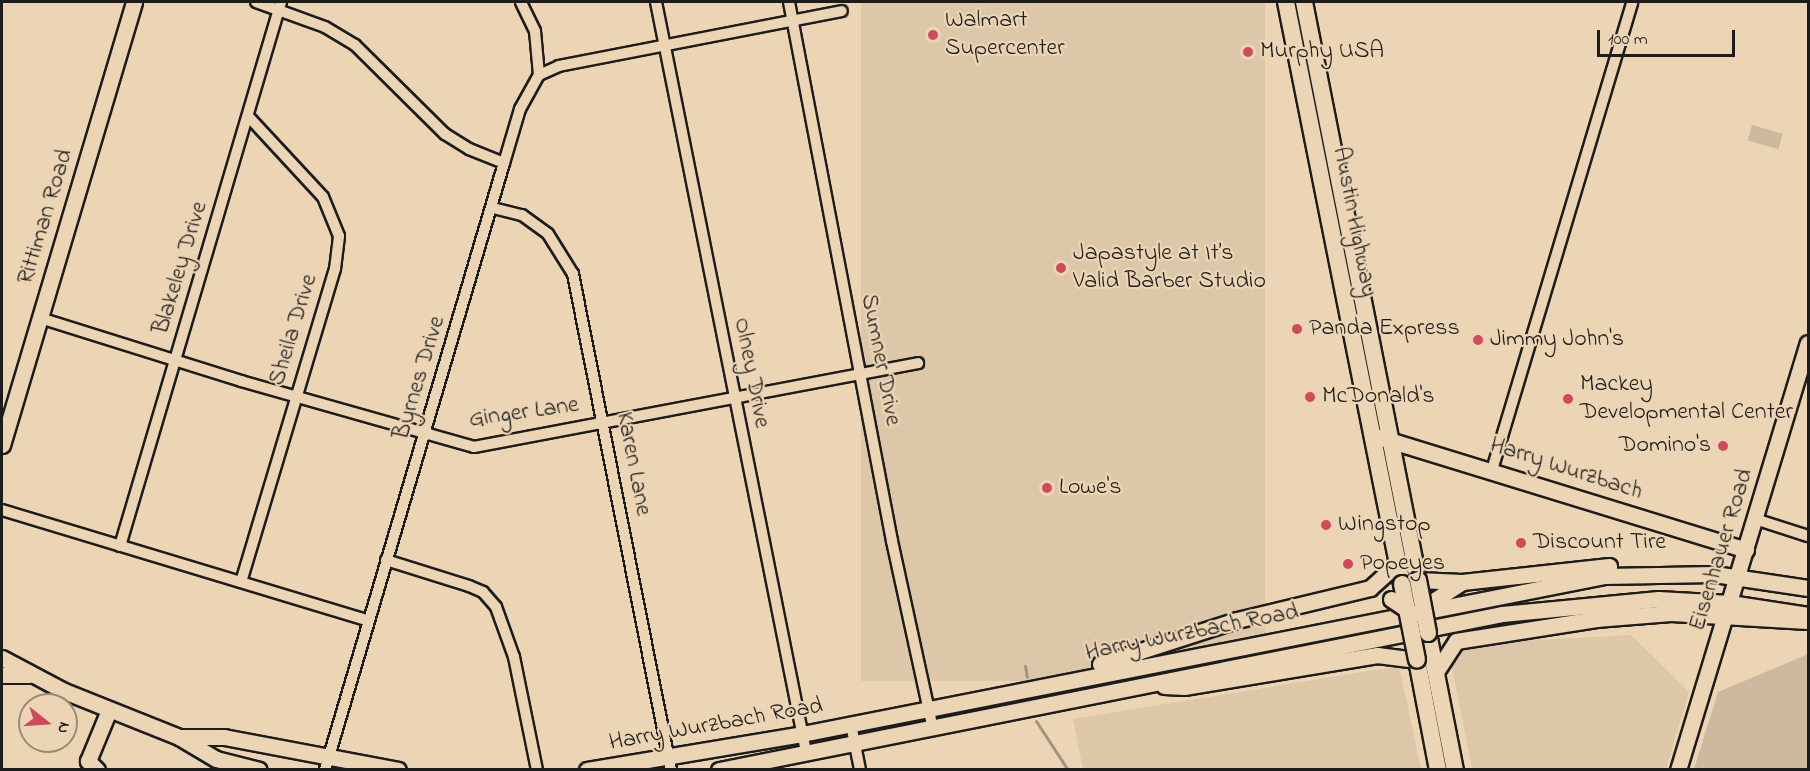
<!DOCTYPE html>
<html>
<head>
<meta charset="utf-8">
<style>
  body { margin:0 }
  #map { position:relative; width:1810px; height:771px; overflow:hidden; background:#ebd5b4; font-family:"Indie Flower",sans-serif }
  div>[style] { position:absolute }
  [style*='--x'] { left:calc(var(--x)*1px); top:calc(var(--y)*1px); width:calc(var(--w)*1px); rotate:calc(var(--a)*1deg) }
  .built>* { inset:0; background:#dcc7a9; transform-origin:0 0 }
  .green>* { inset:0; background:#cdba9e; transform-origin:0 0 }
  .stream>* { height:3px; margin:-1.5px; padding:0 1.5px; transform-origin:1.5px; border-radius:1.5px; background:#a1937e }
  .roads { filter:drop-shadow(2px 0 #1c1c1c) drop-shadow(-2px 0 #1c1c1c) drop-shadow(0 2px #1c1c1c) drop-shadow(0 -2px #1c1c1c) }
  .street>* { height:10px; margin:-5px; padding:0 5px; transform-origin:5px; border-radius:5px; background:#ebd5b4 }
  .secondary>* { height:15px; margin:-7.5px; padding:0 7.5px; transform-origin:7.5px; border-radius:7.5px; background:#ebd5b4 }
  .primary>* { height:16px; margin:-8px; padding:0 8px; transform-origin:8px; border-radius:8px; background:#ebd5b4 }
  .bridges { filter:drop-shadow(2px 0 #1c1c1c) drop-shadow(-2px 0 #1c1c1c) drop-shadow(0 2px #1c1c1c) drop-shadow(0 -2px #1c1c1c) }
  .secondary-bridge>* { height:15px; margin:-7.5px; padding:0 7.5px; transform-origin:7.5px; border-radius:7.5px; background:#ebd5b4 }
  .primary-bridge>* { height:16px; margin:-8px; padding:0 8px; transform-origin:8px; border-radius:8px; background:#ebd5b4 }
  .dots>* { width:16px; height:16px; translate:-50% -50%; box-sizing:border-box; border:3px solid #ebd5b4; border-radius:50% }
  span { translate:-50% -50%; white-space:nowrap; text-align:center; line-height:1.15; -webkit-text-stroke:4.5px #ebd5b4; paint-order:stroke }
  .poi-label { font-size:24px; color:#1c1c1c }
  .left { translate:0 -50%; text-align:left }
  .right { translate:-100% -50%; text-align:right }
  .street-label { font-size:24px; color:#1c1c1c }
  .frame { position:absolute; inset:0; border:3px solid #1c1c1c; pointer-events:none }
  .north { position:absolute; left:18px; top:693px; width:60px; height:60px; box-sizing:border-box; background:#ebd5b4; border:2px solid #988b77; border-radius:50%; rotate:107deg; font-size:16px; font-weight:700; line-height:24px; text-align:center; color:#1c1c1c }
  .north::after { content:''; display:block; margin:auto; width:21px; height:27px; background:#d1495b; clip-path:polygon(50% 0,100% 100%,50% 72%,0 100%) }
  .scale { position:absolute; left:1597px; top:30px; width:138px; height:27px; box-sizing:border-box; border:3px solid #1c1c1c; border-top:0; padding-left:8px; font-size:18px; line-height:21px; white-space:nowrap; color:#1c1c1c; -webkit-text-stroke:4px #ebd5b4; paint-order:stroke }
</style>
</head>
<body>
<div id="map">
  <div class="built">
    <div style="left:861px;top:2px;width:404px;height:679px"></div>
    <div style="clip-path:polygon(1631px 635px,1689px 692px,1666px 769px,1472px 769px,1449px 653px,1520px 641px)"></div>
    <div style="clip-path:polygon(1399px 666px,1421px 769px,1083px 769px,1073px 719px)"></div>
  </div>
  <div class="green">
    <div style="left:1752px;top:125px;width:32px;height:16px;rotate:16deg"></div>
    <div style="clip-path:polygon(1808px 654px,1808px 769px,1694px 769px,1718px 692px)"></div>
  </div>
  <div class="stream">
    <div style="--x:1025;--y:666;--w:11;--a:80"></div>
    <div style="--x:1036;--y:721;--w:59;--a:56.9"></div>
  </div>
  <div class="roads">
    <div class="street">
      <div style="--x:256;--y:2;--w:73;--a:19.9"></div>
      <div style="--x:325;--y:27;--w:35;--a:31"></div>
      <div style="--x:355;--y:45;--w:127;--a:44.7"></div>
      <div style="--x:445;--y:134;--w:28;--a:32"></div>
      <div style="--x:469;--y:149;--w:38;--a:22"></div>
      <div style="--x:656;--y:2;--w:765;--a:78.69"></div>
      <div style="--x:789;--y:2;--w:549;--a:79.18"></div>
      <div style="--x:892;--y:541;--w:188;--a:77.7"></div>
      <div style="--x:539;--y:75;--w:22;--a:-24"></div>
      <div style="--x:559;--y:66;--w:288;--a:-11"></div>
      <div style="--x:493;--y:208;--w:30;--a:14"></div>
      <div style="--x:522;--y:215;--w:32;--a:36"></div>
      <div style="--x:548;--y:234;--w:47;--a:58"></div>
      <div style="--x:573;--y:274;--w:506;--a:78.82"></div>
      <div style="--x:40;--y:318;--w:211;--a:17.4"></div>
      <div style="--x:241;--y:381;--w:242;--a:15.8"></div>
      <div style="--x:474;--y:447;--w:452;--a:-10.7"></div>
      <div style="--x:1492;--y:470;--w:488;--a:-73.3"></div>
      <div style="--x:2;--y:510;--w:381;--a:16.8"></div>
      <div style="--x:1755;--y:519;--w:56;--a:17.8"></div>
      <div style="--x:120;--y:546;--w:567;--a:-73.51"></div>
      <div style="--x:386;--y:560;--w:87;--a:17.4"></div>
      <div style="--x:469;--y:586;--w:15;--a:23"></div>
      <div style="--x:483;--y:592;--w:20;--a:49"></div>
      <div style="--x:496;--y:607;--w:53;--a:70.2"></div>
      <div style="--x:514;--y:657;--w:115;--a:78.5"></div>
      <div style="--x:241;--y:582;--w:327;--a:-73.3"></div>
      <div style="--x:335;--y:269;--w:33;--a:-83"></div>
      <div style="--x:339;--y:236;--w:42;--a:-112.3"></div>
      <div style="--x:323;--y:197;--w:109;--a:-132.8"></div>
      <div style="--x:851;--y:724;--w:47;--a:78.9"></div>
      <div style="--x:325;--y:770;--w:633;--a:-73.57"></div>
      <div style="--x:504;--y:163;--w:56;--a:-73.5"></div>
      <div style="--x:520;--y:109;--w:39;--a:-61"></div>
      <div style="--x:539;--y:75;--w:44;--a:-95.2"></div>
      <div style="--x:535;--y:31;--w:32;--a:-116"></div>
    </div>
    <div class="secondary">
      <div style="--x:1379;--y:437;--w:384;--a:17.1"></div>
      <div style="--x:2;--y:445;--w:462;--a:-73.4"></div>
      <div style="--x:1418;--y:580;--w:44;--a:2.6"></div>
      <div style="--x:1462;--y:582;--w:148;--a:-6.2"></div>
      <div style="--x:1433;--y:601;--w:35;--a:-33"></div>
      <div style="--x:2;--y:658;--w:70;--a:28"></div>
      <div style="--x:64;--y:691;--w:124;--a:21.8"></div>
      <div style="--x:179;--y:737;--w:43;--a:30.7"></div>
      <div style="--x:216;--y:759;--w:44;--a:14.3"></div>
      <div style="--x:1100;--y:664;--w:144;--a:-17.8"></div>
      <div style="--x:1237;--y:620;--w:137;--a:-13.5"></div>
      <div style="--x:1370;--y:588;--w:38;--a:-42"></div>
      <div style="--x:1436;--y:672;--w:37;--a:-57"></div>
      <div style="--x:1456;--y:641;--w:142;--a:-8.9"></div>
      <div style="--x:1596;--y:619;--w:75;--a:-4.6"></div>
      <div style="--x:1671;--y:613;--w:136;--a:3.4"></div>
      <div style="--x:2;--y:675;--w:27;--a:0"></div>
      <div style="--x:1164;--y:686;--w:20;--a:3"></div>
      <div style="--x:1184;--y:687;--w:196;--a:-9.4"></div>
      <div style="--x:1377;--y:655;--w:40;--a:7.1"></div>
      <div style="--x:179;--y:737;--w:45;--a:0"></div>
      <div style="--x:224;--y:737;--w:177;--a:10.7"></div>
      <div style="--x:97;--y:770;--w:13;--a:-135"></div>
      <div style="--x:88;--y:761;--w:55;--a:-67.6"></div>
      <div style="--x:587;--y:770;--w:218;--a:-9.5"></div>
      <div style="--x:802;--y:734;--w:817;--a:-11.14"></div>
      <div style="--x:1604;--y:576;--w:110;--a:-1"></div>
      <div style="--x:1714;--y:574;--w:95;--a:8.5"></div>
      <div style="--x:719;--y:770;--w:798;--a:-11.27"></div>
      <div style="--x:1502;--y:614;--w:157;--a:-5.5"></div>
      <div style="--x:1658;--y:599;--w:72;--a:3.2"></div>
      <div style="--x:1730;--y:603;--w:79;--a:8.7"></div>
      <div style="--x:1678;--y:770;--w:446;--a:-73.1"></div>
    </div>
    <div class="primary">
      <div style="--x:1286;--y:2;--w:593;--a:78.73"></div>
      <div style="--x:1304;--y:2;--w:589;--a:78.84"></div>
      <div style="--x:1428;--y:633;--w:140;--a:78.9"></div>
      <div style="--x:1417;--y:660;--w:112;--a:79.2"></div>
    </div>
  </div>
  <div class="bridges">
    <div class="secondary-bridge">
      <div style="--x:1391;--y:599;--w:27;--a:34"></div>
    </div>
    <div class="primary-bridge">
      <div style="--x:1418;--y:580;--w:54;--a:79.3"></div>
      <div style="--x:1402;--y:584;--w:77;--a:78.8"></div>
    </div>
  </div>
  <div class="dots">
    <div style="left:933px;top:35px;background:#d1495b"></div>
    <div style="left:1248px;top:52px;background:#d1495b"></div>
    <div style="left:1061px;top:268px;background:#d1495b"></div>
    <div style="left:1297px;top:329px;background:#d1495b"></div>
    <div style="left:1478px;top:340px;background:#d1495b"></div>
    <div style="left:1310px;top:397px;background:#d1495b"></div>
    <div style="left:1568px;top:399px;background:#d1495b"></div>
    <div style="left:1723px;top:446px;background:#d1495b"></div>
    <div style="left:1047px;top:488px;background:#d1495b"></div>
    <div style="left:1326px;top:525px;background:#d1495b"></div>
    <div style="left:1521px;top:543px;background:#d1495b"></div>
    <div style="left:1348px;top:564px;background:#d1495b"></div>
  </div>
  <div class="poi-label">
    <span class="left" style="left:945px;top:35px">Walmart<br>Supercenter</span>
    <span class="left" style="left:1260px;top:52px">Murphy USA</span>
    <span class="left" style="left:1073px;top:268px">Japastyle at It’s<br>Valid Barber Studio</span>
    <span class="left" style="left:1309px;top:329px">Panda Express</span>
    <span class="left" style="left:1490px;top:340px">Jimmy John's</span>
    <span class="left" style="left:1580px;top:399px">Mackey<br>Developmental Center</span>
    <span class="left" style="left:1322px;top:397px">McDonald's</span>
    <span class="right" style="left:1711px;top:446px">Domino's</span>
    <span class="left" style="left:1059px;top:488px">Lowe's</span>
    <span class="left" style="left:1338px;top:525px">Wingstop</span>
    <span class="left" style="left:1533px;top:543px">Discount Tire</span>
    <span class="left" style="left:1360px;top:564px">Popeyes</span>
  </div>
  <div class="street-label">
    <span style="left:46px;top:217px;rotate:-73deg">Rittiman Road</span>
    <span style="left:1354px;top:222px;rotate:79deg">Austin Highway</span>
    <span style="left:181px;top:268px;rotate:-73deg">Blakeley Drive</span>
    <span style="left:294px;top:330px;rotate:-73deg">Sheila Drive</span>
    <span style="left:880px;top:360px;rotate:79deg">Sumner Drive</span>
    <span style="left:751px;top:373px;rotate:79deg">Olney Drive</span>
    <span style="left:420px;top:378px;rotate:-73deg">Byrnes Drive</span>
    <span style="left:524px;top:413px;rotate:-8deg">Ginger Lane</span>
    <span style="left:633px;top:464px;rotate:79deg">Karen Lane</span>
    <span style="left:1566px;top:469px;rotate:18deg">Harry Wurzbach</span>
    <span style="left:1722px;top:550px;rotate:-73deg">Eisenhauer Road</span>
    <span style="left:1192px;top:633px;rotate:-11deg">Harry Wurzbach Road</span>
    <span style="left:716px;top:725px;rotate:-10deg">Harry Wurzbach Road</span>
  </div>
  <div class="frame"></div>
  <div class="north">N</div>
  <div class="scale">100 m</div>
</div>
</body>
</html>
